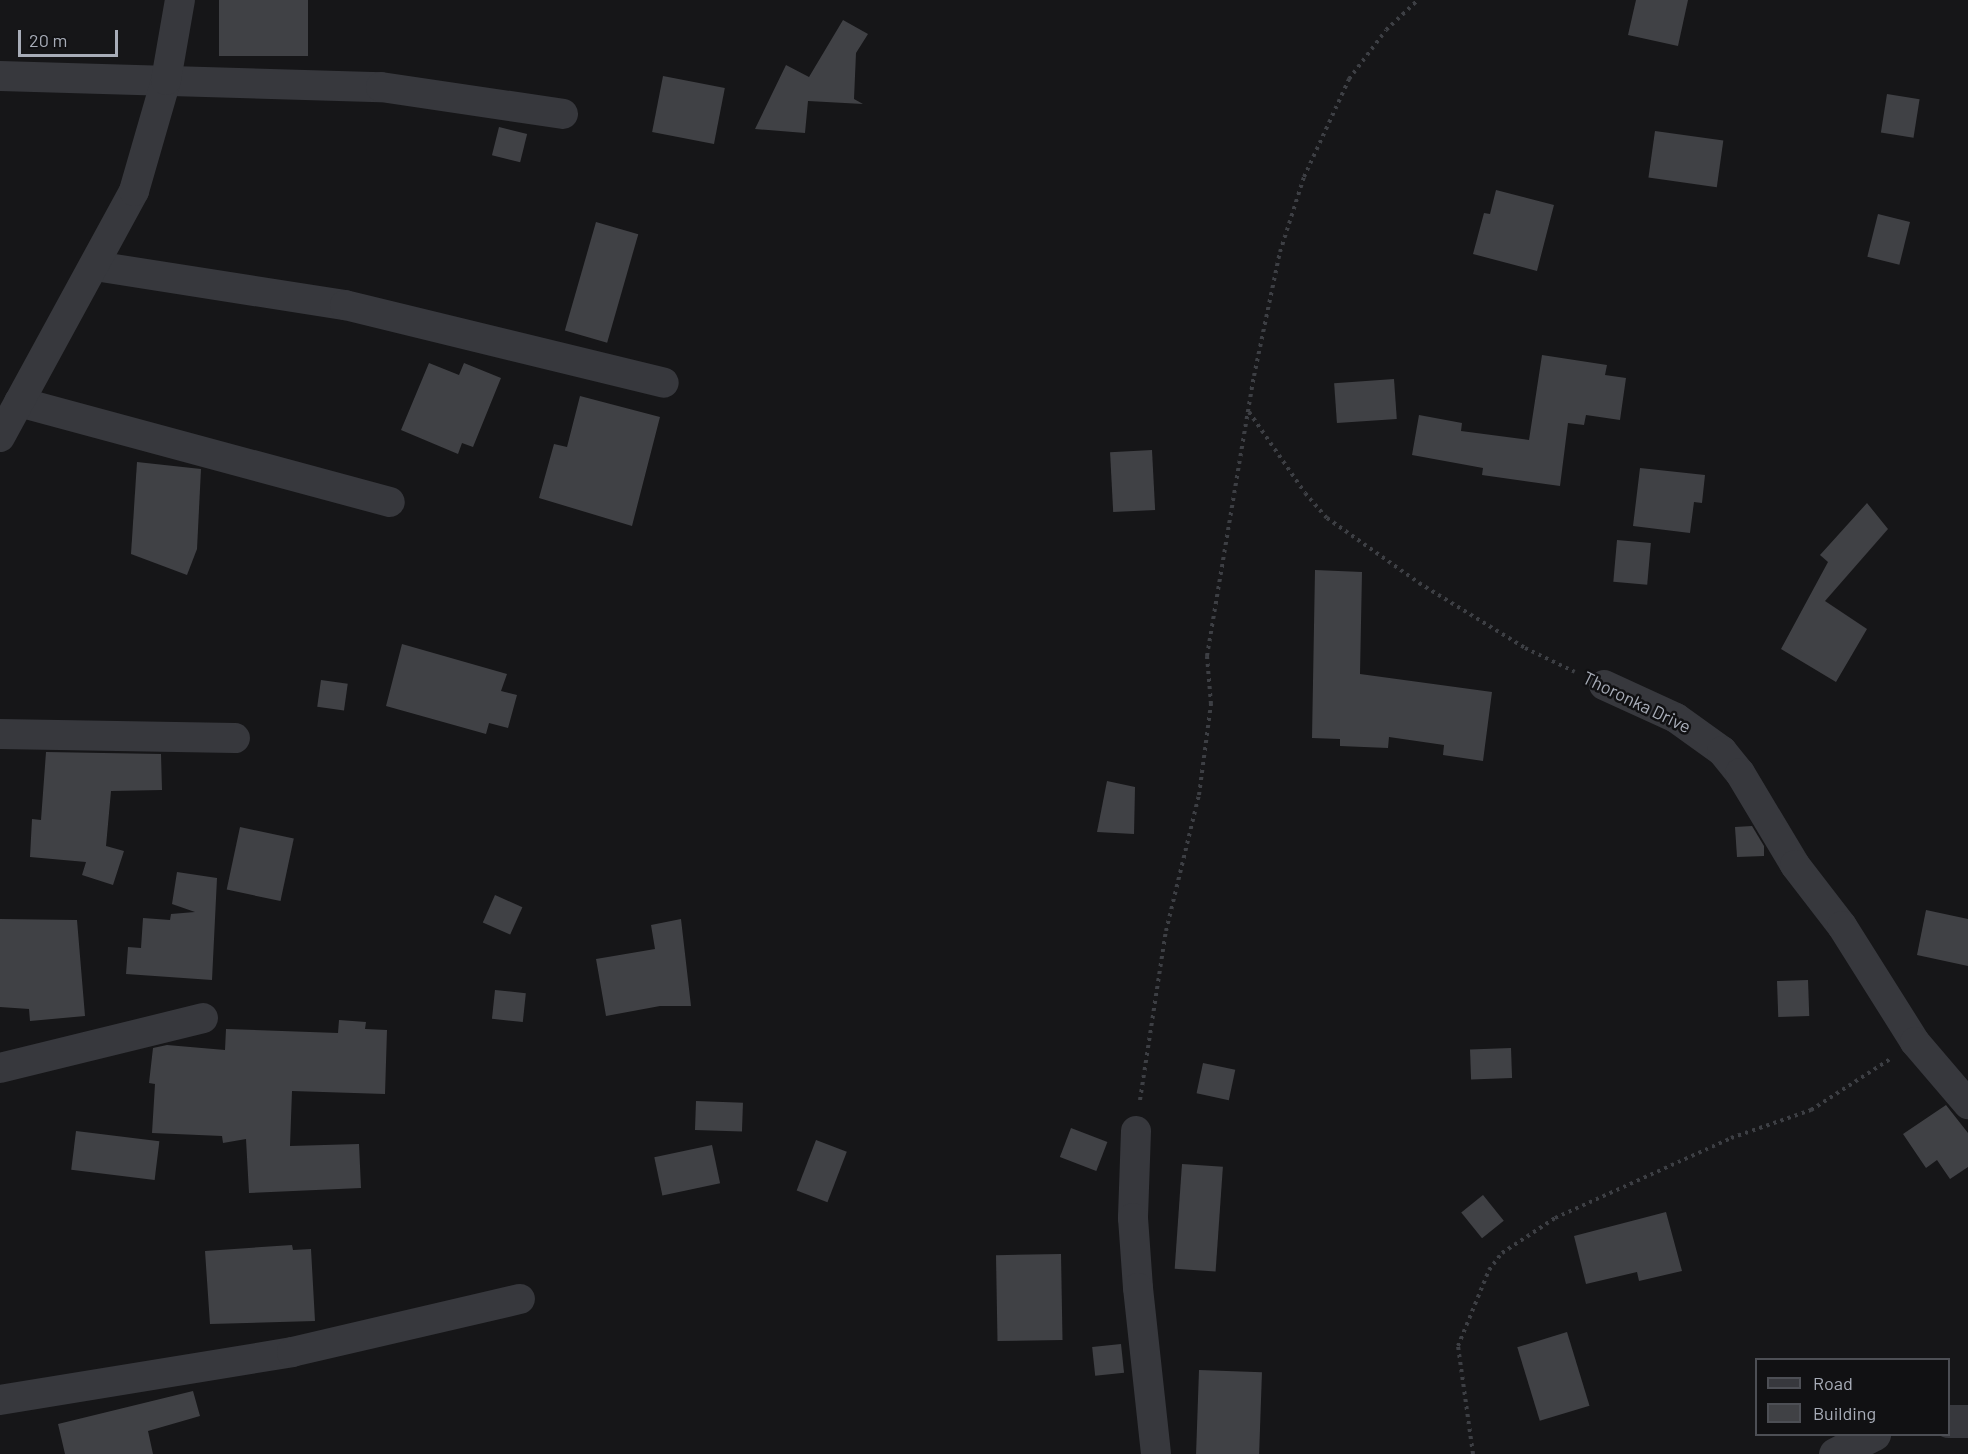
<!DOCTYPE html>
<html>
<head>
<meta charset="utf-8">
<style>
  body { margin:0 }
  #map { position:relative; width:1968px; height:1454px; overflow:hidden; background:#161618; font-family:Barlow,sans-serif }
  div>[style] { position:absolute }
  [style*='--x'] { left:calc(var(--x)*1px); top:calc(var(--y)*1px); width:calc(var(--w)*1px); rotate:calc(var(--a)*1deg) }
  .building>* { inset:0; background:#404145; transform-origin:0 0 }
  .path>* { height:4px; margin-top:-2px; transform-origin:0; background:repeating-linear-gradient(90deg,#3d3f44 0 3px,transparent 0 7.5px) }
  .minor>* { height:30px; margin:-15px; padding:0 15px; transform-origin:15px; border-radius:15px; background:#37383d }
  .tertiary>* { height:33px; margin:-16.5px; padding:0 16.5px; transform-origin:16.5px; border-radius:16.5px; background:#37383d }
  span { translate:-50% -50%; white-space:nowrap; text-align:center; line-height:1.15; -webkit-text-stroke:5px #111113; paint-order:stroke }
  .street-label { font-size:18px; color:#a8adb8 }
  .legend { position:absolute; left:1755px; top:1358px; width:195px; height:78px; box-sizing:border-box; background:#111113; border:2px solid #4d4f55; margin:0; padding:8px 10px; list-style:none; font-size:18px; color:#a8adb8 }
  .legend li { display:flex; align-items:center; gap:12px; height:30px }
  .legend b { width:30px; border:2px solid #4d4f55 }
  .scale { position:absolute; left:18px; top:30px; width:100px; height:27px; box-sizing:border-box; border:3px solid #a8adb8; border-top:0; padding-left:8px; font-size:18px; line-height:21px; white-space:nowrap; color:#a8adb8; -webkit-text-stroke:4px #111113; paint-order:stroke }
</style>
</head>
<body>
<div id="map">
  <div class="building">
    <div style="left:219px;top:0;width:89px;height:56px"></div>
    <div style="clip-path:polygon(1636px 0,1688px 0,1678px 46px,1628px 35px)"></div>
    <div style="clip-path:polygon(843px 20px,868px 34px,856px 53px,854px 99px,863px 104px,808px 101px,805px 133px,755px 129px,786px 65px,809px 77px)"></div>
    <div style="left:663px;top:76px;width:63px;height:57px;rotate:11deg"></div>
    <div style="left:1887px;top:94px;width:33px;height:39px;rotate:9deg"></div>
    <div style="left:499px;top:127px;width:29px;height:29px;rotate:14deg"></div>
    <div style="left:1655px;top:131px;width:69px;height:47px;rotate:8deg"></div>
    <div style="clip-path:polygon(1496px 190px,1554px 205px,1537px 271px,1473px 254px,1484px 213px,1490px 214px)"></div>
    <div style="left:1878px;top:214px;width:33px;height:44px;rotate:14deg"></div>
    <div style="left:596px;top:222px;width:44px;height:113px;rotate:16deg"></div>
    <div style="clip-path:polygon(1542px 355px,1607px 365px,1605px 375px,1626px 378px,1620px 420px,1586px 415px,1584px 425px,1568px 423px,1560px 486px,1482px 475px,1483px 468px,1412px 455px,1419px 415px,1462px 423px,1461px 431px,1529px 440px)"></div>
    <div style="clip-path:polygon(429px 363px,459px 375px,464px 363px,501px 378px,473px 447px,462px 443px,458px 454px,401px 430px)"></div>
    <div style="left:1394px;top:379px;width:40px;height:60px;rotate:86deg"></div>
    <div style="clip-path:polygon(580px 396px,660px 417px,632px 526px,539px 498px,554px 444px,567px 447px)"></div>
    <div style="left:1152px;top:450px;width:60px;height:42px;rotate:87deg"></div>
    <div style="clip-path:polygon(137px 462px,201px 469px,197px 549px,187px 575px,131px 554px)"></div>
    <div style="clip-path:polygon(1640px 468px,1705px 475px,1702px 503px,1694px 502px,1690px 533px,1633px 526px)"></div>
    <div style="clip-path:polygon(1867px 503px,1888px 529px,1825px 601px,1867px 629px,1836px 682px,1781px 649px,1828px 562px,1820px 555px)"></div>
    <div style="left:1617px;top:540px;width:34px;height:42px;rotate:5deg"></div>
    <div style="clip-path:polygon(1315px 570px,1362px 572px,1360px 674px,1492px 692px,1483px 761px,1443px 755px,1444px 745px,1389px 737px,1388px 748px,1340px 746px,1340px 739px,1312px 738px)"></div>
    <div style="clip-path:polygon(402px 644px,507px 674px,501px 691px,517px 695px,508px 728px,489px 723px,486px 734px,386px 706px)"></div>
    <div style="left:321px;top:680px;width:27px;height:27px;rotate:8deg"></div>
    <div style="clip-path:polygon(46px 752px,161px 754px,162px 790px,111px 791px,106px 846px,124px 851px,113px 885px,82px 875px,86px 862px,30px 857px,32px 819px,41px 820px)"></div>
    <div style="clip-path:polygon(1107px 781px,1135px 787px,1134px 834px,1097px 832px)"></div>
    <div style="clip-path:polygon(1752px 826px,1764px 846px,1764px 856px,1737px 857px,1735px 827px)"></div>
    <div style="left:240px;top:827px;width:55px;height:64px;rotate:12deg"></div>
    <div style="clip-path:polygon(177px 872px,217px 878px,212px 980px,126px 974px,128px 947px,141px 948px,143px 918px,170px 920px,171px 914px,195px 912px,172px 904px)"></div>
    <div style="left:495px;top:895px;width:30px;height:30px;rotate:24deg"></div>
    <div style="clip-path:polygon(1926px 910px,1968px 919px,1968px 966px,1917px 955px)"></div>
    <div style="clip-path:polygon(0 919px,77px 920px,85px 1016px,30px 1021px,29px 1009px,0 1007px)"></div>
    <div style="clip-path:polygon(681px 919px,691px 1006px,660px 1006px,606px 1016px,596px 959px,655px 949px,651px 925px)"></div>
    <div style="left:1808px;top:980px;width:36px;height:31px;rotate:88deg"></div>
    <div style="left:495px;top:990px;width:31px;height:29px;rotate:6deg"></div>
    <div style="clip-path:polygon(339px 1020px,366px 1022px,365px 1029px,387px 1030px,385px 1094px,292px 1091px,290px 1146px,359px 1144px,361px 1188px,249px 1193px,246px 1139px,223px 1143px,222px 1136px,152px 1133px,155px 1084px,149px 1083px,153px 1048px,167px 1045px,225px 1050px,226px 1029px,338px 1033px)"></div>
    <div style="left:1511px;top:1048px;width:30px;height:41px;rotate:88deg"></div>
    <div style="left:1203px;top:1063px;width:33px;height:31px;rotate:12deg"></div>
    <div style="left:696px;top:1101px;width:47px;height:29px;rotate:2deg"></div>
    <div style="clip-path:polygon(1946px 1105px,1968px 1133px,1968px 1167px,1950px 1179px,1937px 1160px,1926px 1168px,1903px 1134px)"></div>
    <div style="left:1071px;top:1128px;width:39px;height:31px;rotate:21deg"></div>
    <div style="left:76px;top:1131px;width:84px;height:39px;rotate:7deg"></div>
    <div style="left:816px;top:1140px;width:33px;height:54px;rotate:21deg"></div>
    <div style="left:712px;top:1145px;width:39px;height:59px;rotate:78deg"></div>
    <div style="left:1182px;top:1164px;width:41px;height:105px;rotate:4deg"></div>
    <div style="left:1483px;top:1195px;width:33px;height:28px;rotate:51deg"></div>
    <div style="clip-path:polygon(1666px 1212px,1682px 1271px,1639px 1281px,1637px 1272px,1586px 1284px,1574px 1236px)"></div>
    <div style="clip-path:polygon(292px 1245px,293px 1250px,311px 1249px,315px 1321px,210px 1324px,205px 1251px)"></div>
    <div style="left:1061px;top:1254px;width:86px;height:65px;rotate:89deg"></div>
    <div style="left:1567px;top:1332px;width:77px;height:52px;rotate:73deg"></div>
    <div style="left:1121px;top:1344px;width:29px;height:29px;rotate:84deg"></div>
    <div style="left:1199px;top:1370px;width:63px;height:84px;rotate:2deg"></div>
    <div style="clip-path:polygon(193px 1391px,200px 1416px,148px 1431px,153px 1454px,65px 1454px,58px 1424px)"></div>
  </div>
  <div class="path">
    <div style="--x:1249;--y:412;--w:98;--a:55.3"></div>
    <div style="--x:1305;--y:493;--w:33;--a:49"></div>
    <div style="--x:1327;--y:518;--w:113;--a:35.2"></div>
    <div style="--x:1419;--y:583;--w:124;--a:31.5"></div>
    <div style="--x:1525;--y:648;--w:55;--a:25.6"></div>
    <div style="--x:1140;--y:1100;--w:171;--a:-81.3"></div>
    <div style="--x:1166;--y:931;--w:140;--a:-76.4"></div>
    <div style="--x:1199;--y:795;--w:92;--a:-82.5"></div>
    <div style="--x:1211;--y:704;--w:48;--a:-94.8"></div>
    <div style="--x:1207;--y:656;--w:284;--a:-80.5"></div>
    <div style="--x:1254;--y:376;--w:127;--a:-78.2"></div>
    <div style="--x:1280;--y:252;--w:79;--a:-72.3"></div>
    <div style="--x:1304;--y:177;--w:108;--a:-65.3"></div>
    <div style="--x:1349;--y:79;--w:61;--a:-52.9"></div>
    <div style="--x:1386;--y:30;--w:44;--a:-43.2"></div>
    <div style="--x:1473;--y:1454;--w:109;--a:-97.9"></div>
    <div style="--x:1458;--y:1346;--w:82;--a:-67.8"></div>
    <div style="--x:1489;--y:1270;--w:21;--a:-53"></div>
    <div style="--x:1502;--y:1253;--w:64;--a:-33.4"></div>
    <div style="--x:1555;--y:1218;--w:193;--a:-24.4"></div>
    <div style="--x:1731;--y:1138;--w:85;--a:-19.3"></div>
    <div style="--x:1811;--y:1110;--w:94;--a:-32.8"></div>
  </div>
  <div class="minor">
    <div style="--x:0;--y:76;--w:381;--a:1.7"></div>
    <div style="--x:381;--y:87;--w:184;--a:8.4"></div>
    <div style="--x:95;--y:266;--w:253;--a:8.9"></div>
    <div style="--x:345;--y:305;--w:328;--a:13.7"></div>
    <div style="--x:19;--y:402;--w:384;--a:15.1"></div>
    <div style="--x:0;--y:437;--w:280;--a:-61.4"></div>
    <div style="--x:134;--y:191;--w:116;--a:-73.9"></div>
    <div style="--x:166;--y:80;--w:81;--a:-80.1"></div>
    <div style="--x:1604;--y:685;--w:79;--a:24.6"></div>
    <div style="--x:1676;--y:718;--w:57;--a:35.7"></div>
    <div style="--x:1722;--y:751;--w:28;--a:51"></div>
    <div style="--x:1740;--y:773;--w:107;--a:59.1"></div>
    <div style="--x:1795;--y:865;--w:77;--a:52.4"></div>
    <div style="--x:1842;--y:926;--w:137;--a:57.8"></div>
    <div style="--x:1915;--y:1042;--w:82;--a:49.5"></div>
    <div style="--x:0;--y:734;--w:235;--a:1"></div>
    <div style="--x:0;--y:1068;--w:209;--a:-13.8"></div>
    <div style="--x:1136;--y:1131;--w:87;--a:92"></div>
    <div style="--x:1133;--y:1218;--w:70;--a:85.9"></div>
    <div style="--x:1138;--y:1288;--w:167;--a:83.8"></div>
    <div style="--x:0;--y:1400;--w:296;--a:-9.3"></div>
    <div style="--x:292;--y:1352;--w:234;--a:-13.1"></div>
  </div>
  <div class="tertiary">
    <div style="--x:1948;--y:1421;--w:20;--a:0"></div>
    <div style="--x:1835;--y:1454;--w:44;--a:-27.1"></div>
  </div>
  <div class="street-label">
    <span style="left:1637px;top:702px;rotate:26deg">Thoronka Drive</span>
  </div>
  <ul class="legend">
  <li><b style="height:8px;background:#37383d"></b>Road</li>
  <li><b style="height:16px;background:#404145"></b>Building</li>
  </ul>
  <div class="scale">20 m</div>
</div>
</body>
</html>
